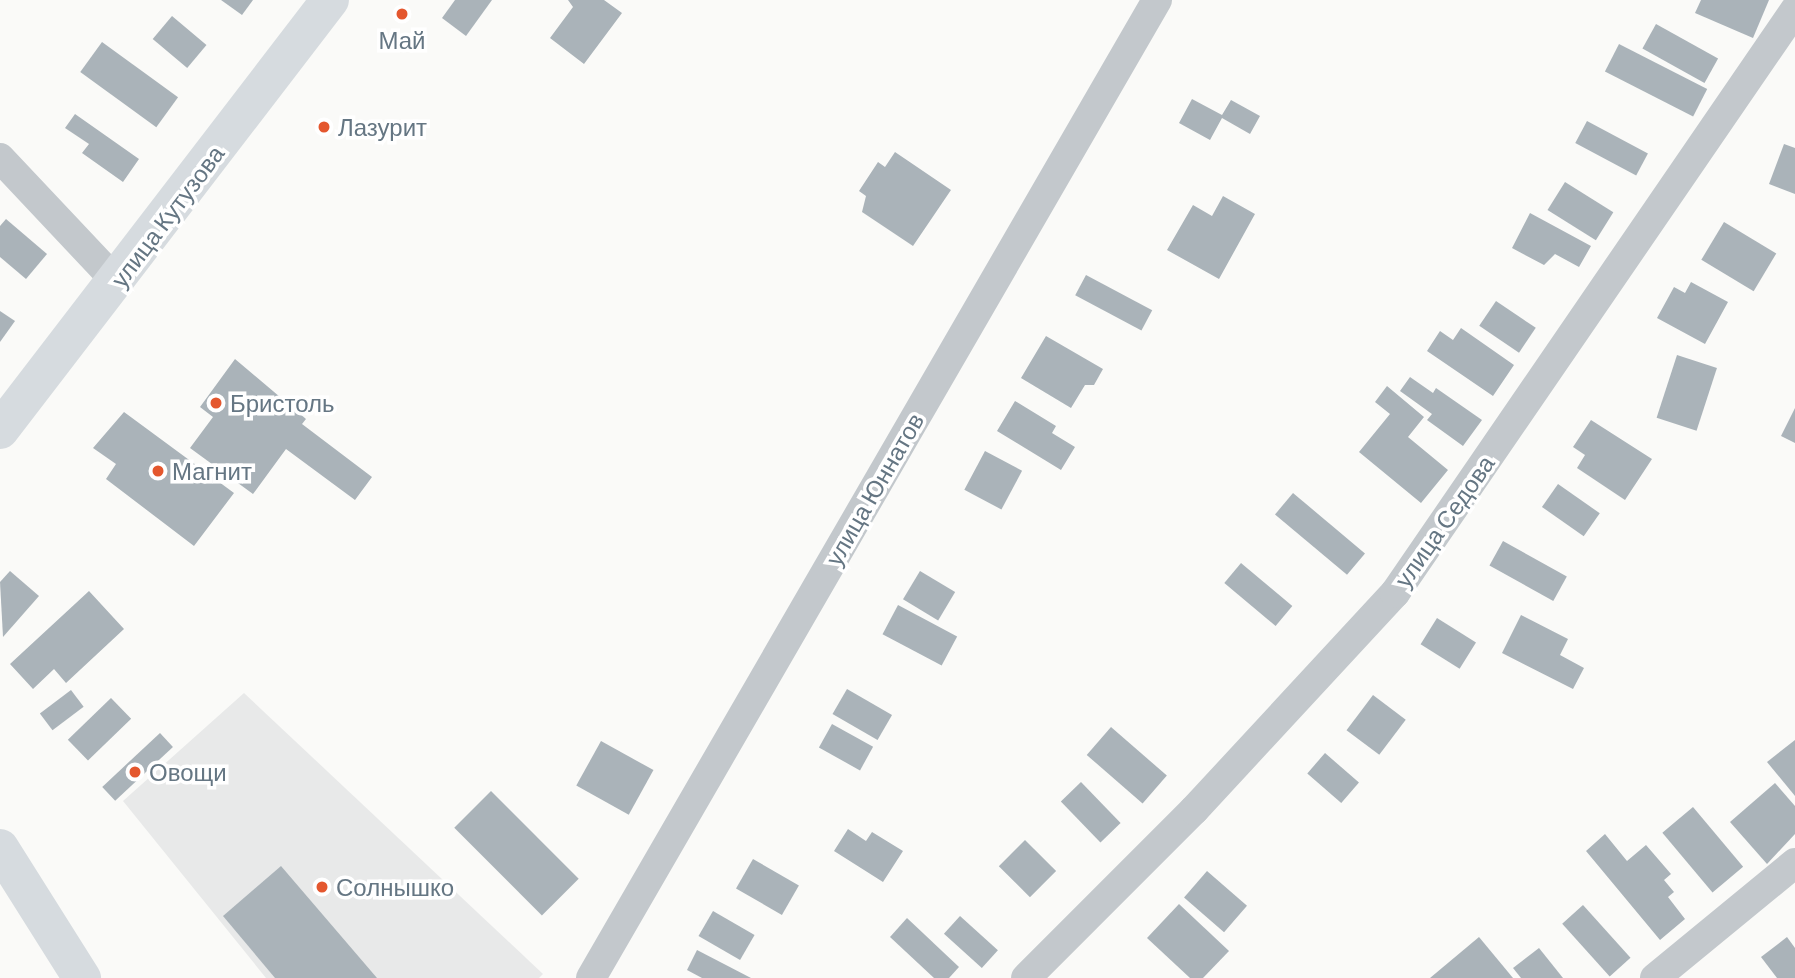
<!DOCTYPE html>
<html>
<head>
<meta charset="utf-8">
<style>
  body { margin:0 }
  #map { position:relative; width:1795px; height:978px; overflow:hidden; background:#fafaf8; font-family:Barlow,sans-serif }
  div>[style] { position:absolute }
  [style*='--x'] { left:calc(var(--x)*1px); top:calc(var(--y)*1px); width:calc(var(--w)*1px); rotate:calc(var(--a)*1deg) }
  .built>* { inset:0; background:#e8e9e9 }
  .building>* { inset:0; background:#aab3b9; transform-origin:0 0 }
  .minor>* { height:30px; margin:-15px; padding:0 15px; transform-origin:15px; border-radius:15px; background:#c3c8cc }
  .secondary>* { height:38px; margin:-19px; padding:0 19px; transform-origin:19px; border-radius:19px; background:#d6dbdf }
  .dots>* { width:19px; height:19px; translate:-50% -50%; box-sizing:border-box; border:4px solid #fff; border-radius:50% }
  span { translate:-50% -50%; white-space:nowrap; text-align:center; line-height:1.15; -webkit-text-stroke:7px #fff; paint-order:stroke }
  .poi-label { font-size:24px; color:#657683 }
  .left { translate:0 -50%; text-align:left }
  .street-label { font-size:24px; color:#657683 }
</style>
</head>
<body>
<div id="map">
  <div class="built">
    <div style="clip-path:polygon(244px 693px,543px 974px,539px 978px,266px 978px,123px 801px)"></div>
  </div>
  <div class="building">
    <div style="clip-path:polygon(221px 0,253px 0,242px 15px)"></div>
    <div style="clip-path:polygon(455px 0,492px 0,466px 36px,442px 18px)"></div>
    <div style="clip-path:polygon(568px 0,604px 0,622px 13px,584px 64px,550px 38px,573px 7px)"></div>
    <div style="clip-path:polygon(1701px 0,1769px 0,1753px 38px,1695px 13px)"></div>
    <div style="left:172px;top:16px;width:45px;height:30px;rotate:40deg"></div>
    <div style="left:1656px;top:24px;width:71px;height:28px;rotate:29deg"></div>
    <div style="left:102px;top:42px;width:94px;height:37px;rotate:36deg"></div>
    <div style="left:1619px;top:44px;width:99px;height:31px;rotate:27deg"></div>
    <div style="clip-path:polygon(1192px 99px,1222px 115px,1231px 100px,1260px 116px,1250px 134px,1222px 118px,1210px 140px,1179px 123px)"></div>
    <div style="clip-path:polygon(75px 114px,139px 159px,123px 182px,82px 153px,89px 144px,65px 128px)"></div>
    <div style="left:1587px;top:121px;width:69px;height:25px;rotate:28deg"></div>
    <div style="clip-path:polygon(1784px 144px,1795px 148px,1795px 194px,1769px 184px)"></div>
    <div style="clip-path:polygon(895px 152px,951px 190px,913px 246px,862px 212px,866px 196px,859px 191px,878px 162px,885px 167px)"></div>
    <div style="left:1565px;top:182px;width:57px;height:33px;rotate:32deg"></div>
    <div style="clip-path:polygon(1223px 196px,1255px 214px,1219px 279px,1167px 250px,1193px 205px,1212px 216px)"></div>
    <div style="clip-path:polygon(1530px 213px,1591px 246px,1579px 267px,1555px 254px,1544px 265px,1512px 248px)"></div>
    <div style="clip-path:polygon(6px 219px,47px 254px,26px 279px,0 257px,0 226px)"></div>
    <div style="left:1724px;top:222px;width:61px;height:44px;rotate:31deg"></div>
    <div style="left:1086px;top:275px;width:75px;height:23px;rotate:28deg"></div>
    <div style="clip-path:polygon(1691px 282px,1728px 302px,1705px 344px,1657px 318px,1674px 287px,1685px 293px)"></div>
    <div style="left:1496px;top:301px;width:48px;height:30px;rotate:34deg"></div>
    <div style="clip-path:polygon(0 311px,15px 321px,0 342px)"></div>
    <div style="clip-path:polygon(1461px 328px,1514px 365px,1493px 396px,1427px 351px,1440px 331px,1453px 340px)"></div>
    <div style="clip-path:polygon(1046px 336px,1103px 369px,1094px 385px,1085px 385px,1071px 408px,1021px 378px)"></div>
    <div style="left:1677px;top:355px;width:42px;height:66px;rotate:18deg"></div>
    <div style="clip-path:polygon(235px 359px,306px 419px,302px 424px,372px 477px,355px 500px,286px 449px,253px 494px,190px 448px,213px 417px,200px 407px)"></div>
    <div style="clip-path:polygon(1410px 377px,1433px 393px,1436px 388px,1482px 420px,1463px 446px,1427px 420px,1432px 414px,1400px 391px)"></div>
    <div style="clip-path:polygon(1387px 386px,1424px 417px,1408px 437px,1448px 470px,1421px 503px,1359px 452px,1390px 414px,1375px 402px)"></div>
    <div style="clip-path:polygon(1015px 401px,1056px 426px,1052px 433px,1075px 447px,1061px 470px,997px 431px)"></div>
    <div style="clip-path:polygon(1795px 408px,1795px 443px,1781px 436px)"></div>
    <div style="clip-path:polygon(124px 412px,234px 493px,194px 546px,106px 479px,116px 464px,93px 448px)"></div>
    <div style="clip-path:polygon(1591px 420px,1652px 459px,1625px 500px,1577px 468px,1585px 455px,1573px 447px)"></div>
    <div style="left:985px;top:451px;width:42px;height:44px;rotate:28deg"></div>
    <div style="left:1558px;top:484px;width:51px;height:28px;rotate:35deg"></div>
    <div style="left:1293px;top:493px;width:94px;height:28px;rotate:40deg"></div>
    <div style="left:1503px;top:541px;width:73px;height:28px;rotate:29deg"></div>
    <div style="left:1241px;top:563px;width:67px;height:26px;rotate:40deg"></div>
    <div style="clip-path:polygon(10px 571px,39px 596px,3px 637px,0 582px)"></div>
    <div style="left:920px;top:571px;width:41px;height:33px;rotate:31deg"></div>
    <div style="clip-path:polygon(89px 591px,124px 629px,66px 683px,54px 669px,33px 689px,10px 664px)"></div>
    <div style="left:898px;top:605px;width:67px;height:33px;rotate:28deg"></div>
    <div style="clip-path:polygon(1521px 615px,1568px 639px,1560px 655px,1584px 668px,1573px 689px,1502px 653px)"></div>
    <div style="left:1437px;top:618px;width:46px;height:31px;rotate:32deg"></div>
    <div style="left:847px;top:689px;width:52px;height:29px;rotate:30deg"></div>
    <div style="left:71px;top:690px;width:21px;height:39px;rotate:53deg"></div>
    <div style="left:1373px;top:695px;width:41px;height:44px;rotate:37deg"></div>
    <div style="left:111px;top:698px;width:29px;height:60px;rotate:46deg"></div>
    <div style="left:832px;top:724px;width:47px;height:27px;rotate:29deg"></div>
    <div style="left:1111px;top:727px;width:74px;height:37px;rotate:41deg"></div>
    <div style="left:160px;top:733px;width:19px;height:79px;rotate:47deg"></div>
    <div style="clip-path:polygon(1795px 740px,1795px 796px,1767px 762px)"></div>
    <div style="left:601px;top:741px;width:60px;height:51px;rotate:29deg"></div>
    <div style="left:1325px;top:753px;width:45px;height:27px;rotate:41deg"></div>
    <div style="left:1081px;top:782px;width:57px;height:28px;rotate:46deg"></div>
    <div style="clip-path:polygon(1775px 783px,1795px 806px,1795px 834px,1767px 864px,1730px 822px)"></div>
    <div style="left:491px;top:791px;width:124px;height:52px;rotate:45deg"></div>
    <div style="left:1693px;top:807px;width:78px;height:40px;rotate:50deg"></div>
    <div style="clip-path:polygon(848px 829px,866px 841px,872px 832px,903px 851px,883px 882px,834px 851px)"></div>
    <div style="clip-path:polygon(1605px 834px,1627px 861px,1646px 845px,1671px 874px,1664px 880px,1674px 892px,1668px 897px,1685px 919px,1660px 940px,1586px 851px)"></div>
    <div style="left:1025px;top:840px;width:44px;height:37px;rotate:45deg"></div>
    <div style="left:753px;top:859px;width:53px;height:34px;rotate:30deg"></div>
    <div style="clip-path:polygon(281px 866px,377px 978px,275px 978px,223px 916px)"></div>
    <div style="left:1207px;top:871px;width:53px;height:35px;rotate:41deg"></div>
    <div style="clip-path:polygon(1179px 904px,1229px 951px,1203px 978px,1190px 978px,1147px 938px)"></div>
    <div style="left:1583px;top:905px;width:71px;height:28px;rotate:48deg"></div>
    <div style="left:713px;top:911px;width:48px;height:29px;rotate:30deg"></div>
    <div style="left:960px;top:916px;width:51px;height:24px;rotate:42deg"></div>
    <div style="clip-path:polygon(907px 918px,959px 967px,949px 978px,934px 978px,890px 937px)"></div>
    <div style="clip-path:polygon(1479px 937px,1513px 978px,1430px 978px)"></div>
    <div style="clip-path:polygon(1787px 937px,1795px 948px,1795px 978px,1777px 978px,1761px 957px)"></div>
    <div style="clip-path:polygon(1539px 948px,1563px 978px,1521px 978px,1513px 968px)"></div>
    <div style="clip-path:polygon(697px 950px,751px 978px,702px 978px,687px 970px)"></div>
  </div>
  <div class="minor">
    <div style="--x:0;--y:158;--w:170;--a:46.7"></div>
    <div style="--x:591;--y:978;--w:1130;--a:-59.94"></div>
    <div style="--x:1026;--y:978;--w:238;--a:-45"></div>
    <div style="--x:1194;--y:810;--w:296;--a:-47.2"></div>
    <div style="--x:1395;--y:593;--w:707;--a:-55.55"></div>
    <div style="--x:1655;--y:978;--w:181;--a:-39.4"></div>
  </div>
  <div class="secondary">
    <div style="--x:0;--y:430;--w:542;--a:-52.5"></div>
    <div style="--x:0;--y:848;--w:154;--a:57.8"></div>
  </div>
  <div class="dots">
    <div style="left:402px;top:14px;background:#e4572e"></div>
    <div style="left:324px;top:127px;background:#e4572e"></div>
    <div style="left:216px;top:403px;background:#e4572e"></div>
    <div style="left:158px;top:471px;background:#e4572e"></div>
    <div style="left:135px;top:772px;background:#e4572e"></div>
    <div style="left:322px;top:887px;background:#e4572e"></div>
  </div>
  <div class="poi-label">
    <span style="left:402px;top:40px">Май</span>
    <span class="left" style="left:338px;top:127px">Лазурит</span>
    <span class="left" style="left:230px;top:403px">Бристоль</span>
    <span class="left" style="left:172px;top:471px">Магнит</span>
    <span class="left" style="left:149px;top:772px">Овощи</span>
    <span class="left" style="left:336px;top:887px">Солнышко</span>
  </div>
  <div class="street-label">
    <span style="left:167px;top:216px;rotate:-53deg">улица Кутузова</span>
    <span style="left:874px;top:489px;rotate:-60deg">улица Юннатов</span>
    <span style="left:1444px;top:521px;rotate:-55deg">улица Седова</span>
  </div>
</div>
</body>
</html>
